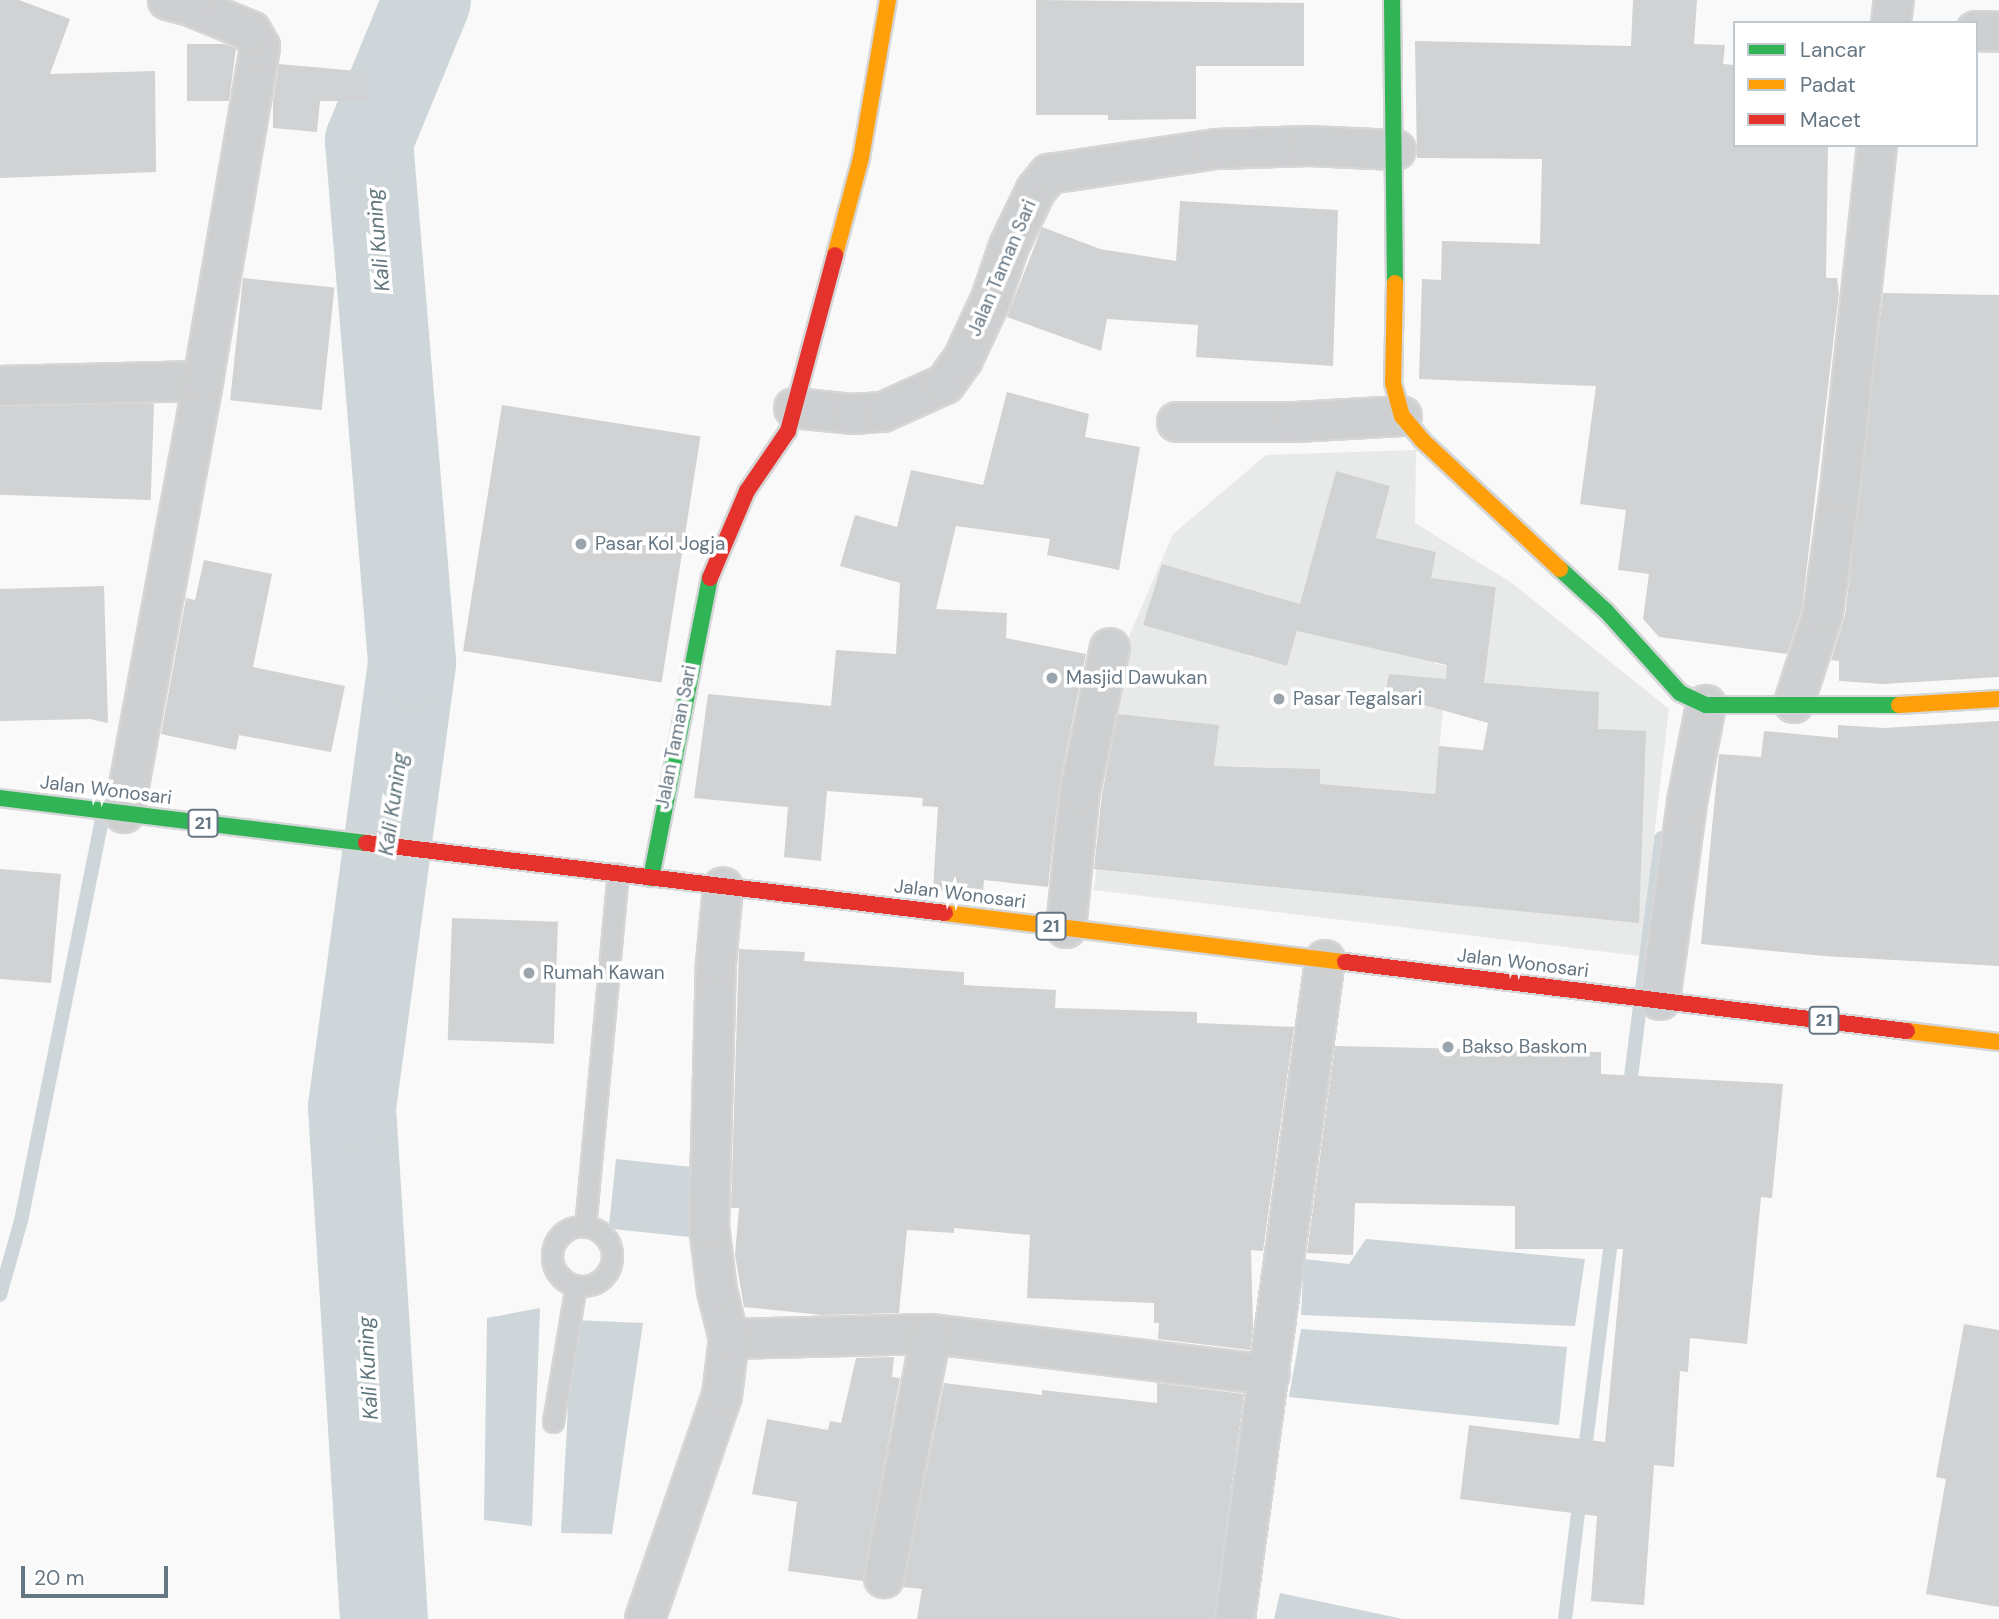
<!DOCTYPE html>
<html>
<head>
<meta charset="utf-8">
<style>
  body { margin:0 }
  #map { position:relative; width:1999px; height:1619px; overflow:hidden; background:#f9f9f9; font-family:"DM Sans",sans-serif }
  div>[style] { position:absolute }
  [style*='--x'] { left:calc(var(--x)*1px); top:calc(var(--y)*1px); width:calc(var(--w)*1px); rotate:calc(var(--a)*1deg) }
  .built>* { inset:0; background:#e8e9e9 }
  .water>* { inset:0; background:#ced6d9; transform-origin:0 0 }
  .stream>* { height:14px; margin:-7px; padding:0 7px; transform-origin:7px; border-radius:7px; background:#ced6d9 }
  .river>* { height:88px; margin:-44px; padding:0 44px; transform-origin:44px; border-radius:44px; background:#ced6d9 }
  .building>* { inset:0; background:#d0d2d3; transform-origin:0 0 }
  .roads { filter:drop-shadow(2px 0 #d5d6d7) drop-shadow(-2px 0 #d5d6d7) drop-shadow(0 2px #d5d6d7) drop-shadow(0 -2px #d5d6d7) }
  .lane>* { height:19px; margin:-9.5px; padding:0 9.5px; transform-origin:9.5px; border-radius:9.5px; background:#cecfd0 }
  .lane>.ring { margin:-9.5px; padding:0; box-sizing:content-box; background:none; border:19px solid #cecfd0; border-radius:50% }
  .street>* { height:38px; margin:-19px; padding:0 19px; transform-origin:19px; border-radius:19px; background:#cecfd0 }
  .fast>* { height:16px; margin:-8px; padding:0 8px; transform-origin:8px; border-radius:8px; background:#30b455 }
  .slow>* { height:16px; margin:-8px; padding:0 8px; transform-origin:8px; border-radius:8px; background:#ff9f0a }
  .jam>* { height:16px; margin:-8px; padding:0 8px; transform-origin:8px; border-radius:8px; background:#e5322d }
  .dots>* { width:19px; height:19px; translate:-50% -50%; box-sizing:border-box; border:4px solid #fff; border-radius:50% }
  span { translate:-50% -50%; white-space:nowrap; text-align:center; line-height:1.15; -webkit-text-stroke:7px #fff; paint-order:stroke }
  .shield-label span { padding:2px 5px; background:#fff; border:2px solid; border-radius:5px; -webkit-text-stroke-width:0 }
  .shield-label { font-size:18px; color:#657683; font-weight:700 }
  .street-label { font-size:19px; color:#657683 }
  .poi-label { font-size:19px; color:#657683 }
  .left { translate:0 -50%; text-align:left }
  .water-label { font-size:21px; color:#60757c; font-style:italic }
  .legend { position:absolute; left:1733px; top:21px; width:245px; height:126px; box-sizing:border-box; background:#fff; border:2px solid #c1c8cd; margin:0; padding:9px 12px; list-style:none; font-size:21px; color:#657683 }
  .legend li { display:flex; align-items:center; gap:14px; height:35px }
  .legend b { width:35px; border:2px solid #c1c8cd }
  .scale { position:absolute; left:21px; top:1566px; width:147px; height:32px; box-sizing:border-box; border:4px solid #657683; border-top:0; padding-left:9px; font-size:21px; line-height:24px; white-space:nowrap; color:#657683; -webkit-text-stroke:5px #fff; paint-order:stroke }
</style>
</head>
<body>
<div id="map">
  <div class="built">
    <div style="clip-path:polygon(evenodd,1416px 450px,1415px 523px,1512px 583px,1669px 709px,1640px 956px,1094px 890px,1117px 664px,1173px 534px,1266px 455px,1416px 450px,1336px 471px,1390px 486px,1355px 617px,1301px 603px,1336px 471px,1416px 450px,1385px 540px,1436px 552px,1414px 656px,1385px 540px,1416px 450px,1162px 564px,1258px 592px,1239px 652px,1162px 564px,1416px 450px,1447px 581px,1496px 587px,1485px 670px,1435px 664px,1447px 581px,1416px 450px,1264px 593px,1305px 606px,1287px 666px,1247px 655px,1264px 593px,1416px 450px,1446px 680px,1559px 690px,1431px 828px,1446px 680px,1416px 450px,1117px 714px,1218px 725px,1208px 821px,1106px 810px,1117px 714px,1416px 450px,1232px 766px,1320px 769px,1319px 830px,1230px 828px,1232px 766px)"></div>
  </div>
  <div class="water">
    <div style="left:616px;top:1159px;width:81px;height:70px;rotate:6deg"></div>
    <div style="clip-path:polygon(1366px 1239px,1585px 1259px,1575px 1326px,1301px 1315px,1304px 1259px,1349px 1264px)"></div>
    <div style="clip-path:polygon(540px 1308px,532px 1526px,484px 1520px,487px 1318px)"></div>
    <div style="clip-path:polygon(573px 1320px,643px 1323px,612px 1534px,561px 1533px)"></div>
    <div style="clip-path:polygon(1301px 1329px,1567px 1347px,1559px 1425px,1289px 1397px)"></div>
    <div style="clip-path:polygon(1280px 1593px,1403px 1619px,1274px 1619px)"></div>
  </div>
  <div class="stream">
    <div style="--x:1629;--y:1093;--w:257;--a:-82.8"></div>
    <div style="--x:0;--y:1295;--w:77;--a:-74.2"></div>
    <div style="--x:21;--y:1221;--w:418;--a:-78.6"></div>
    <div style="--x:1584;--y:1458;--w:228;--a:-82.9"></div>
    <div style="--x:1565;--y:1619;--w:124;--a:-83"></div>
  </div>
  <div class="river">
    <div style="--x:384;--y:1619;--w:513;--a:-93.58"></div>
    <div style="--x:352;--y:1107;--w:449;--a:-82.3"></div>
    <div style="--x:412;--y:662;--w:523;--a:-94.72"></div>
    <div style="--x:369;--y:141;--w:152;--a:-67.6"></div>
  </div>
  <div class="building">
    <div style="clip-path:polygon(0 0,19px 0,70px 19px,50px 74px,155px 71px,156px 172px,0 178px)"></div>
    <div style="clip-path:polygon(1036px 0,1304px 3px,1304px 66px,1196px 66px,1196px 119px,1108px 120px,1108px 115px,1036px 115px)"></div>
    <div style="clip-path:polygon(1633px 0,1697px 0,1694px 44px,1725px 45px,1723px 64px,1735px 65px,1735px 145px,1828px 145px,1826px 278px,1837px 278px,1839px 293px,1802px 608px,1787px 654px,1659px 637px,1643px 619px,1649px 574px,1618px 570px,1626px 510px,1580px 504px,1596px 386px,1419px 379px,1422px 279px,1441px 280px,1442px 241px,1540px 244px,1542px 159px,1417px 158px,1415px 41px,1631px 46px)"></div>
    <div style="clip-path:polygon(187px 44px,224px 44px,236px 48px,229px 101px,187px 101px)"></div>
    <div style="clip-path:polygon(279px 64px,368px 72px,367px 101px,320px 101px,317px 132px,273px 128px,273px 101px)"></div>
    <div style="clip-path:polygon(1180px 201px,1338px 210px,1333px 366px,1196px 357px,1198px 325px,1107px 319px,1101px 351px,1007px 317px,1042px 227px,1100px 249px,1176px 261px)"></div>
    <div style="left:243px;top:278px;width:92px;height:123px;rotate:6deg"></div>
    <div style="clip-path:polygon(1883px 293px,1999px 295px,1999px 677px,1883px 684px,1839px 681px,1839px 661px,1831px 660px,1845px 616px)"></div>
    <div style="clip-path:polygon(1007px 392px,1089px 414px,1085px 437px,1140px 447px,1119px 570px,1047px 555px,1050px 539px,956px 526px,936px 609px,1007px 613px,1006px 638px,1086px 654px,1059px 787px,1048px 887px,984px 880px,983px 894px,933px 890px,938px 807px,922px 806px,923px 798px,827px 791px,821px 861px,784px 857px,788px 807px,694px 798px,708px 694px,831px 706px,836px 650px,896px 654px,900px 583px,840px 566px,855px 515px,897px 527px,911px 470px,983px 485px)"></div>
    <div style="left:154px;top:404px;width:96px;height:154px;rotate:92deg"></div>
    <div style="left:502px;top:405px;width:201px;height:249px;rotate:9deg"></div>
    <div style="clip-path:polygon(1336px 471px,1390px 486px,1376px 538px,1436px 552px,1431px 578px,1496px 587px,1484px 683px,1599px 692px,1598px 729px,1646px 731px,1639px 923px,1094px 869px,1102px 794px,1118px 714px,1219px 725px,1214px 766px,1320px 769px,1320px 784px,1435px 794px,1439px 746px,1483px 750px,1488px 723px,1385px 694px,1389px 674px,1446px 679px,1447px 665px,1297px 631px,1287px 666px,1143px 625px,1162px 564px,1300px 604px)"></div>
    <div style="clip-path:polygon(204px 560px,272px 574px,253px 667px,345px 686px,331px 752px,239px 735px,236px 750px,161px 734px,186px 598px,195px 600px)"></div>
    <div style="clip-path:polygon(104px 586px,108px 723px,90px 719px,0 721px,0 589px)"></div>
    <div style="clip-path:polygon(1999px 721px,1999px 966px,1824px 956px,1701px 944px,1719px 754px,1761px 757px,1764px 731px,1838px 738px,1838px 725px,1884px 728px)"></div>
    <div style="clip-path:polygon(0 869px,61px 874px,51px 983px,0 979px)"></div>
    <div style="left:452px;top:918px;width:106px;height:122px;rotate:2deg"></div>
    <div style="clip-path:polygon(739px 949px,805px 952px,804px 961px,964px 972px,964px 985px,1056px 990px,1055px 1008px,1197px 1012px,1197px 1023px,1294px 1027px,1263px 1251px,1251px 1250px,1253px 1327px,1250px 1350px,1158px 1339px,1159px 1323px,1154px 1323px,1154px 1303px,1027px 1298px,1030px 1235px,954px 1228px,954px 1233px,907px 1230px,899px 1313px,822px 1315px,744px 1307px,735px 1255px,739px 1208px,731px 1208px)"></div>
    <div style="clip-path:polygon(1335px 1046px,1601px 1052px,1601px 1074px,1783px 1084px,1772px 1198px,1761px 1197px,1747px 1344px,1690px 1338px,1688px 1372px,1680px 1371px,1674px 1467px,1654px 1465px,1644px 1605px,1591px 1601px,1597px 1516px,1460px 1499px,1469px 1425px,1605px 1442px,1623px 1249px,1515px 1249px,1515px 1206px,1355px 1203px,1353px 1255px,1307px 1253px)"></div>
    <div style="clip-path:polygon(1964px 1324px,1999px 1330px,1999px 1607px,1926px 1594px,1946px 1479px,1936px 1477px)"></div>
    <div style="clip-path:polygon(894px 1357px,892px 1377px,900px 1378px,863px 1581px,788px 1571px,797px 1502px,752px 1494px,767px 1419px,828px 1430px,830px 1421px,841px 1423px,856px 1358px)"></div>
    <div style="clip-path:polygon(944px 1383px,1042px 1395px,1042px 1390px,1157px 1403px,1157px 1383px,1244px 1394px,1214px 1619px,917px 1619px,922px 1589px,903px 1587px)"></div>
  </div>
  <div class="roads">
    <div class="lane">
      <div class="ring" style="left:552px;top:1226px;width:41px;height:41px"></div>
      <div style="--x:585;--y:1227;--w:355;--a:-84.7"></div>
      <div style="--x:553;--y:1422;--w:139;--a:-80.5"></div>
    </div>
    <div class="street">
      <div style="--x:1891;--y:23;--w:23;--a:-83"></div>
      <div style="--x:1976;--y:31;--w:23;--a:2"></div>
      <div style="--x:0;--y:386;--w:203;--a:-1.4"></div>
      <div style="--x:794;--y:408;--w:58;--a:5.9"></div>
      <div style="--x:852;--y:414;--w:31;--a:-4"></div>
      <div style="--x:883;--y:412;--w:68;--a:-24.3"></div>
      <div style="--x:945;--y:384;--w:31;--a:-54"></div>
      <div style="--x:963;--y:359;--w:66;--a:-65"></div>
      <div style="--x:991;--y:299;--w:56;--a:-71.2"></div>
      <div style="--x:1009;--y:246;--w:62;--a:-64.3"></div>
      <div style="--x:1036;--y:190;--w:21;--a:-51"></div>
      <div style="--x:1049;--y:174;--w:169;--a:-8.5"></div>
      <div style="--x:1216;--y:149;--w:93;--a:-1.8"></div>
      <div style="--x:1309;--y:146;--w:87;--a:2.6"></div>
      <div style="--x:1177;--y:422;--w:119;--a:0"></div>
      <div style="--x:1296;--y:422;--w:106;--a:-3.2"></div>
      <div style="--x:1794;--y:703;--w:95;--a:-72.1"></div>
      <div style="--x:1823;--y:613;--w:123;--a:-82.1"></div>
      <div style="--x:1840;--y:491;--w:348;--a:-83.9"></div>
      <div style="--x:124;--y:813;--w:439;--a:-79.6"></div>
      <div style="--x:203;--y:381;--w:339;--a:-80.3"></div>
      <div style="--x:260;--y:47;--w:18;--a:-119"></div>
      <div style="--x:251;--y:31;--w:66;--a:-157.7"></div>
      <div style="--x:190;--y:6;--w:23;--a:-165"></div>
      <div style="--x:1066;--y:928;--w:138;--a:-84.2"></div>
      <div style="--x:1080;--y:791;--w:146;--a:-78.2"></div>
      <div style="--x:1660;--y:1000;--w:200;--a:-82.2"></div>
      <div style="--x:1687;--y:802;--w:99;--a:-78.9"></div>
      <div style="--x:729;--y:1339;--w:202;--a:-1.4"></div>
      <div style="--x:931;--y:1334;--w:341;--a:6.9"></div>
      <div style="--x:884;--y:1578;--w:248;--a:-79.1"></div>
      <div style="--x:645;--y:1619;--w:236;--a:-71"></div>
      <div style="--x:722;--y:1396;--w:57;--a:-83"></div>
      <div style="--x:729;--y:1339;--w:49;--a:-104"></div>
      <div style="--x:717;--y:1291;--w:65;--a:-97"></div>
      <div style="--x:709;--y:1226;--w:263;--a:-88.5"></div>
      <div style="--x:716;--y:963;--w:76;--a:-84.7"></div>
      <div style="--x:1235;--y:1619;--w:665;--a:-82.22"></div>
    </div>
    <div class="fast">
      <div style="--x:1392;--y:0;--w:283;--a:89.4"></div>
      <div style="--x:1560;--y:569;--w:62;--a:42.4"></div>
      <div style="--x:1606;--y:611;--w:110;--a:47.9"></div>
      <div style="--x:1680;--y:693;--w:29;--a:25"></div>
      <div style="--x:1706;--y:705;--w:193;--a:0"></div>
      <div style="--x:0;--y:798;--w:369;--a:7"></div>
      <div style="--x:651;--y:878;--w:306;--a:-78.9"></div>
    </div>
    <div class="slow">
      <div style="--x:835;--y:255;--w:100;--a:-75"></div>
      <div style="--x:861;--y:158;--w:160;--a:-80.3"></div>
      <div style="--x:1395;--y:283;--w:100;--a:91.1"></div>
      <div style="--x:1393;--y:383;--w:34;--a:75"></div>
      <div style="--x:1402;--y:416;--w:31;--a:50"></div>
      <div style="--x:1422;--y:440;--w:189;--a:43.1"></div>
      <div style="--x:1899;--y:705;--w:100;--a:-3.4"></div>
      <div style="--x:945;--y:913;--w:403;--a:7"></div>
      <div style="--x:1907;--y:1031;--w:93;--a:6.8"></div>
    </div>
    <div class="jam">
      <div style="--x:710;--y:578;--w:95;--a:-67"></div>
      <div style="--x:747;--y:491;--w:73;--a:-55.7"></div>
      <div style="--x:788;--y:431;--w:182;--a:-75"></div>
      <div style="--x:366;--y:843;--w:583;--a:6.89"></div>
      <div style="--x:1345;--y:962;--w:566;--a:7"></div>
    </div>
  </div>
  <div class="dots">
    <div style="left:581px;top:544px;background:#99a4ac"></div>
    <div style="left:1052px;top:678px;background:#99a4ac"></div>
    <div style="left:1279px;top:699px;background:#99a4ac"></div>
    <div style="left:529px;top:973px;background:#99a4ac"></div>
    <div style="left:1448px;top:1047px;background:#99a4ac"></div>
  </div>
  <div class="shield-label">
    <span style="left:203px;top:823px">21</span>
    <span style="left:1051px;top:926px">21</span>
    <span style="left:1824px;top:1020px">21</span>
  </div>
  <div class="street-label">
    <span style="left:1002px;top:268px;rotate:-67deg">Jalan Taman Sari</span>
    <span style="left:676px;top:737px;rotate:-79deg">Jalan Taman Sari</span>
    <span style="left:106px;top:790px;rotate:7deg">Jalan Wonosari</span>
    <span style="left:960px;top:894px;rotate:7deg">Jalan Wonosari</span>
    <span style="left:1523px;top:963px;rotate:7deg">Jalan Wonosari</span>
  </div>
  <div class="poi-label">
    <span class="left" style="left:595px;top:544px">Pasar Kol Jogja</span>
    <span class="left" style="left:1066px;top:678px">Masjid Dawukan</span>
    <span class="left" style="left:1293px;top:699px">Pasar Tegalsari</span>
    <span class="left" style="left:543px;top:973px">Rumah Kawan</span>
    <span class="left" style="left:1462px;top:1047px">Bakso Baskom</span>
  </div>
  <div class="water-label">
    <span style="left:378px;top:240px;rotate:-95deg">Kali Kuning</span>
    <span style="left:393px;top:804px;rotate:-82deg">Kali Kuning</span>
    <span style="left:368px;top:1368px;rotate:-93deg">Kali Kuning</span>
  </div>
  <ul class="legend">
  <li><b style="height:9px;background:#30b455"></b>Lancar</li>
  <li><b style="height:9px;background:#ff9f0a"></b>Padat</li>
  <li><b style="height:9px;background:#e5322d"></b>Macet</li>
  </ul>
  <div class="scale">20 m</div>
</div>
</body>
</html>
